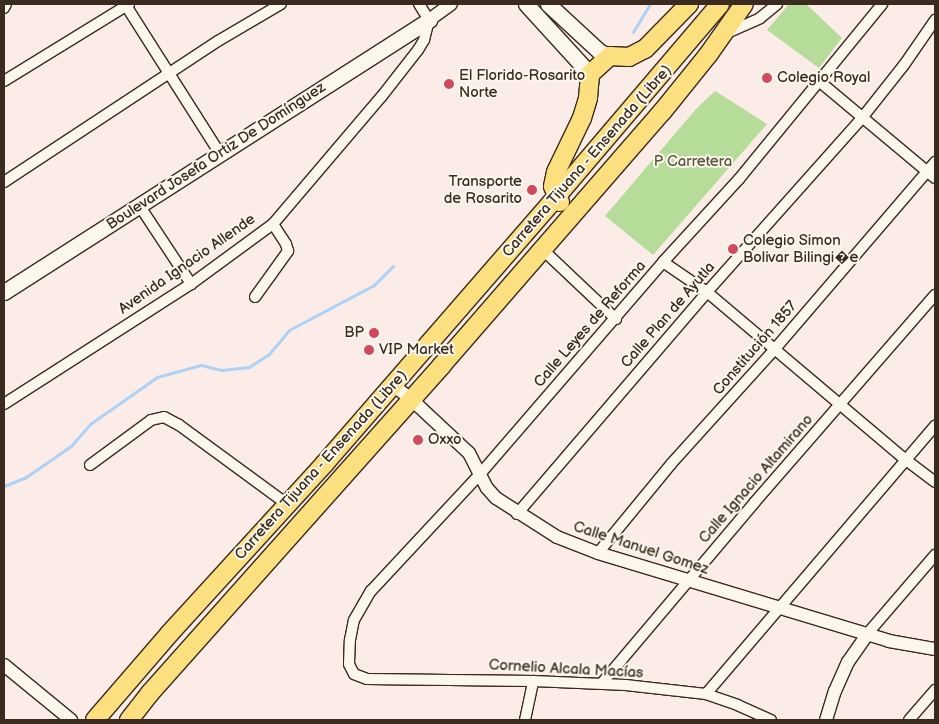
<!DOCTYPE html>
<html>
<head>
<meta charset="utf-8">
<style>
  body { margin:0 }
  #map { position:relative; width:939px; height:724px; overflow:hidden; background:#fbece7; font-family:"Balsamiq Sans",sans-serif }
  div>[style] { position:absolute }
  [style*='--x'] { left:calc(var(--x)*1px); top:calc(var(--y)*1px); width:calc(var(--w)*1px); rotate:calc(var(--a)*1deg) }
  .green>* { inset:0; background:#b5dc98 }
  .stream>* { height:3px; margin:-1.5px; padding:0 1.5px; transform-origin:1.5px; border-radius:1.5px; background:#add2f6 }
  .roads { filter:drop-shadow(1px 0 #3b2a1e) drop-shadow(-1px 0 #3b2a1e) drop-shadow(0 1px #3b2a1e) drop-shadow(0 -1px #3b2a1e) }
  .minor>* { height:10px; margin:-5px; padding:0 5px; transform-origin:5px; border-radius:5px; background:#fbf7ec }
  .tertiary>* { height:12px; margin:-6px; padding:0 6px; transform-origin:6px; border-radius:6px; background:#fbf7ec }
  .secondary>* { height:15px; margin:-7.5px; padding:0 7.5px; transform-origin:7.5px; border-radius:7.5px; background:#fbf7ec }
  .trunk>* { height:18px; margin:-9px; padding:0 9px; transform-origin:9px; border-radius:9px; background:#fce080 }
  .dots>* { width:14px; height:14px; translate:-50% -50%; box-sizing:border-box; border:2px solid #fbf7ec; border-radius:50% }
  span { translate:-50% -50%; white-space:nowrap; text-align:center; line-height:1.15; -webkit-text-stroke:4px #fbf7ec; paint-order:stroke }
  .poi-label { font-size:15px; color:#3b2a1e }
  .left { translate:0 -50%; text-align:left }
  .right { translate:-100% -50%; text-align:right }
  .street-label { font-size:15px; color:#3b2a1e }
  .park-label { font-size:15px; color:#5a563c }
  .frame { position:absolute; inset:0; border:5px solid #3b2a1e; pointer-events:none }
</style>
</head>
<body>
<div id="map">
  <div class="green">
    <div style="clip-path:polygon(789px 4px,806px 4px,842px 38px,819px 68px,767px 30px)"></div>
    <div style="clip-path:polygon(715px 91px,767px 124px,653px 255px,605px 216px,696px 109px)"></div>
  </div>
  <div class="stream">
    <div style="--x:633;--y:32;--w:33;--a:-59"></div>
    <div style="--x:4;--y:486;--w:24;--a:-22"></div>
    <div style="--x:26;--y:477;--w:55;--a:-34.6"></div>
    <div style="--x:71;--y:446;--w:29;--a:-49"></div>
    <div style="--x:90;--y:424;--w:82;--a:-35"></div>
    <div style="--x:157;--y:377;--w:46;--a:-15.3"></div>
    <div style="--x:201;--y:365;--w:21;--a:14"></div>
    <div style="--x:221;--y:370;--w:28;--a:-6"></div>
    <div style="--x:249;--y:367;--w:24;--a:-33"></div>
    <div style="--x:269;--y:354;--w:31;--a:-50"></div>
    <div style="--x:289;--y:330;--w:96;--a:-27.9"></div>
    <div style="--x:374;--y:285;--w:27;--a:-45"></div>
  </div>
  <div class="roads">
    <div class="minor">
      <div style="--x:125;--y:4;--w:175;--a:57.6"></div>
      <div style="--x:4;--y:8;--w:4;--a:-63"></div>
      <div style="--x:727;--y:33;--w:36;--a:-24"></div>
      <div style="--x:760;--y:18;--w:22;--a:-39"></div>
      <div style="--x:4;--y:81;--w:147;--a:-31.6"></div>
      <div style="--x:819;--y:81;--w:151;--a:39.9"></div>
      <div style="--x:4;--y:182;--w:256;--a:-33.4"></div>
      <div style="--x:218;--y:41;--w:73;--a:-30.4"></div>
      <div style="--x:139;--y:205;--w:95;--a:56.6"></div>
      <div style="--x:542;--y:249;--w:102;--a:43.4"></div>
      <div style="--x:663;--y:262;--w:53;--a:34.3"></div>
      <div style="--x:707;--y:292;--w:260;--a:40.2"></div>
      <div style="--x:906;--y:460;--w:36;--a:37"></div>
      <div style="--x:255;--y:297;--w:57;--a:-54.3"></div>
      <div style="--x:288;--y:251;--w:7;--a:-106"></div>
      <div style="--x:286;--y:244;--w:24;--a:-123"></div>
      <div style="--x:4;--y:404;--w:222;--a:-32.7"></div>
      <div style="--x:191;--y:284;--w:102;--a:-36.2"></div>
      <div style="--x:273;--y:224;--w:168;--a:-49.6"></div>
      <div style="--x:382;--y:96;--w:58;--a:-52"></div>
      <div style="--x:418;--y:50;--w:12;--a:-59"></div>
      <div style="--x:424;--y:40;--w:21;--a:-76"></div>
      <div style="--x:429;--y:20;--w:19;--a:-122"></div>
      <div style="--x:90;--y:465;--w:76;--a:-36.4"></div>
      <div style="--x:151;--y:420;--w:13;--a:-13"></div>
      <div style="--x:164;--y:417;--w:17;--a:28"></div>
      <div style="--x:179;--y:425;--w:134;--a:36.2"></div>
      <div style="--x:517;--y:514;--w:292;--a:-49.4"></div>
      <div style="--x:707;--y:292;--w:233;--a:-48.3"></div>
      <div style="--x:862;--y:118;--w:68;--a:-51.6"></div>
      <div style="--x:904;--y:65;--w:55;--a:-55.4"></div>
      <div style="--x:598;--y:553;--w:115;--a:-50.6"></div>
      <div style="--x:671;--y:464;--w:154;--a:-47.9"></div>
      <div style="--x:774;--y:350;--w:248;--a:-49.4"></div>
      <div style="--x:868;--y:633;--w:103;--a:-49.3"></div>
      <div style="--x:602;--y:683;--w:236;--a:-49.8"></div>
      <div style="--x:754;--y:503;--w:276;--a:-49"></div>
      <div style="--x:706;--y:694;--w:353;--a:-49.5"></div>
      <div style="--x:525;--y:720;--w:40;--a:-78"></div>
      <div style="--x:771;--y:720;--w:36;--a:-156"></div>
      <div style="--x:738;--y:705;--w:34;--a:-161"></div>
      <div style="--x:706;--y:694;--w:81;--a:-173.6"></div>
      <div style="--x:626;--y:685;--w:93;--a:-177.5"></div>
      <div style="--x:533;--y:681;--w:166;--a:-179.3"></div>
      <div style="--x:367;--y:679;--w:14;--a:-159"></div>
      <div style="--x:354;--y:674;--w:11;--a:-117"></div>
      <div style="--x:349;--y:664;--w:24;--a:-88"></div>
      <div style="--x:350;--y:640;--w:20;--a:-79"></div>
      <div style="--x:354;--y:620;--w:34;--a:-60"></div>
      <div style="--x:371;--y:591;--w:161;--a:-47"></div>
      <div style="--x:481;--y:473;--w:279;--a:-49.2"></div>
      <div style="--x:663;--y:262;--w:113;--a:-47.5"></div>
      <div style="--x:739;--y:179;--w:226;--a:-50.7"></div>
      <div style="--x:909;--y:720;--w:40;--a:-49"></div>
    </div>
    <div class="tertiary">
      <div style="--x:429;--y:20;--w:27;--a:-36"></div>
      <div style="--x:393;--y:385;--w:23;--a:38"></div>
      <div style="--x:411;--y:399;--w:79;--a:43"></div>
      <div style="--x:469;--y:453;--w:39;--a:63"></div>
      <div style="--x:487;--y:488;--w:13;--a:48"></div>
      <div style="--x:496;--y:498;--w:72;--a:32.6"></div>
      <div style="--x:557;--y:537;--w:44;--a:21.3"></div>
      <div style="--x:598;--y:553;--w:304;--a:16.8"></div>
      <div style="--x:889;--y:641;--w:47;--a:9.9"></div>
      <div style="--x:4;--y:665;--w:87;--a:39.4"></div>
      <div style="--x:826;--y:720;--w:30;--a:-73"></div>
      <div style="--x:835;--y:691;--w:32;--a:-66"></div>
      <div style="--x:848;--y:662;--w:35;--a:-55"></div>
    </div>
    <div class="secondary">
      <div style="--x:526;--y:4;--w:95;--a:47.6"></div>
      <div style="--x:548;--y:4;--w:71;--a:42.7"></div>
      <div style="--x:600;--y:52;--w:11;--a:22"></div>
      <div style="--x:4;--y:292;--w:505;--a:-32.62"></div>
    </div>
    <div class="trunk">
      <div style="--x:560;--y:202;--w:17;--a:-114"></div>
      <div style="--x:553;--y:186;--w:14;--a:-78"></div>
      <div style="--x:556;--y:172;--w:60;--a:-64.3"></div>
      <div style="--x:582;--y:118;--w:21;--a:-73"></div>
      <div style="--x:588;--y:98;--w:24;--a:-85"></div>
      <div style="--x:590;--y:74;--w:27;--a:-42"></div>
      <div style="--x:610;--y:56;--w:19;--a:3"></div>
      <div style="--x:629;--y:57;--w:18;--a:-27"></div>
      <div style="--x:645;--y:49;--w:63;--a:-45.6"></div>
      <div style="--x:95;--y:720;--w:115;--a:-49.2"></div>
      <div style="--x:170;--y:633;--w:230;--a:-47.6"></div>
      <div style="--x:325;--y:463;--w:352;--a:-49"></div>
      <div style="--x:556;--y:197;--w:253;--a:-49.6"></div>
      <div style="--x:129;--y:720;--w:34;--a:-52"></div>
      <div style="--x:150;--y:693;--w:438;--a:-48.3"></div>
      <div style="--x:441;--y:366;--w:337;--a:-49"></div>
      <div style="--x:662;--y:112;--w:73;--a:-51.1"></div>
      <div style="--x:708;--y:55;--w:62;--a:-54.8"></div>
    </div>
  </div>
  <div class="dots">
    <div style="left:767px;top:78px;background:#d1495b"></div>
    <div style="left:449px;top:84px;background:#d1495b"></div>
    <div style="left:532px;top:190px;background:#d1495b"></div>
    <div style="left:733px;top:249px;background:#d1495b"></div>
    <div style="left:374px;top:333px;background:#d1495b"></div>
    <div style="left:369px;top:350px;background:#d1495b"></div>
    <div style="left:418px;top:440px;background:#d1495b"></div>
  </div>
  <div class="poi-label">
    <span class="left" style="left:459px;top:84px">El Florido-Rosarito<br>Norte</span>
    <span class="left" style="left:777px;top:78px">Colegio Royal</span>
    <span class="right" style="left:522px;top:190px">Transporte<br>de Rosarito</span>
    <span class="left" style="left:743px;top:249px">Colegio Simon<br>Bolivar Bilingi�e</span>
    <span class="right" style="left:364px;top:333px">BP</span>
    <span class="left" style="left:379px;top:350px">VIP Market</span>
    <span class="left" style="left:428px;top:440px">Oxxo</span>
  </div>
  <div class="street-label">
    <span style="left:216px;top:156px;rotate:-33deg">Boulevard Josefa Ortiz De Domínguez</span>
    <span style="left:587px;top:161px;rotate:-49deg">Carretera Tijuana - Ensenada (Libre)</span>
    <span style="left:187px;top:264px;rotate:-35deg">Avenida Ignacio Allende</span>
    <span style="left:668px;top:315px;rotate:-49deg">Calle Plan de Ayutla</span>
    <span style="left:590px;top:324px;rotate:-49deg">Calle Leyes de Reforma</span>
    <span style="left:755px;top:348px;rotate:-49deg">Constitución 1857</span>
    <span style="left:321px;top:465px;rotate:-48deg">Carretera Tijuana - Ensenada (Libre)</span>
    <span style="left:756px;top:479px;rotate:-49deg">Calle Ignacio Altamirano</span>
    <span style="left:641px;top:548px;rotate:18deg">Calle Manuel Gomez</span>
    <span style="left:566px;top:669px;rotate:3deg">Cornelio Alcala Macías</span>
  </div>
  <div class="park-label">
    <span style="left:693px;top:162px">P Carretera</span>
  </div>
  <div class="frame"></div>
</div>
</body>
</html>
